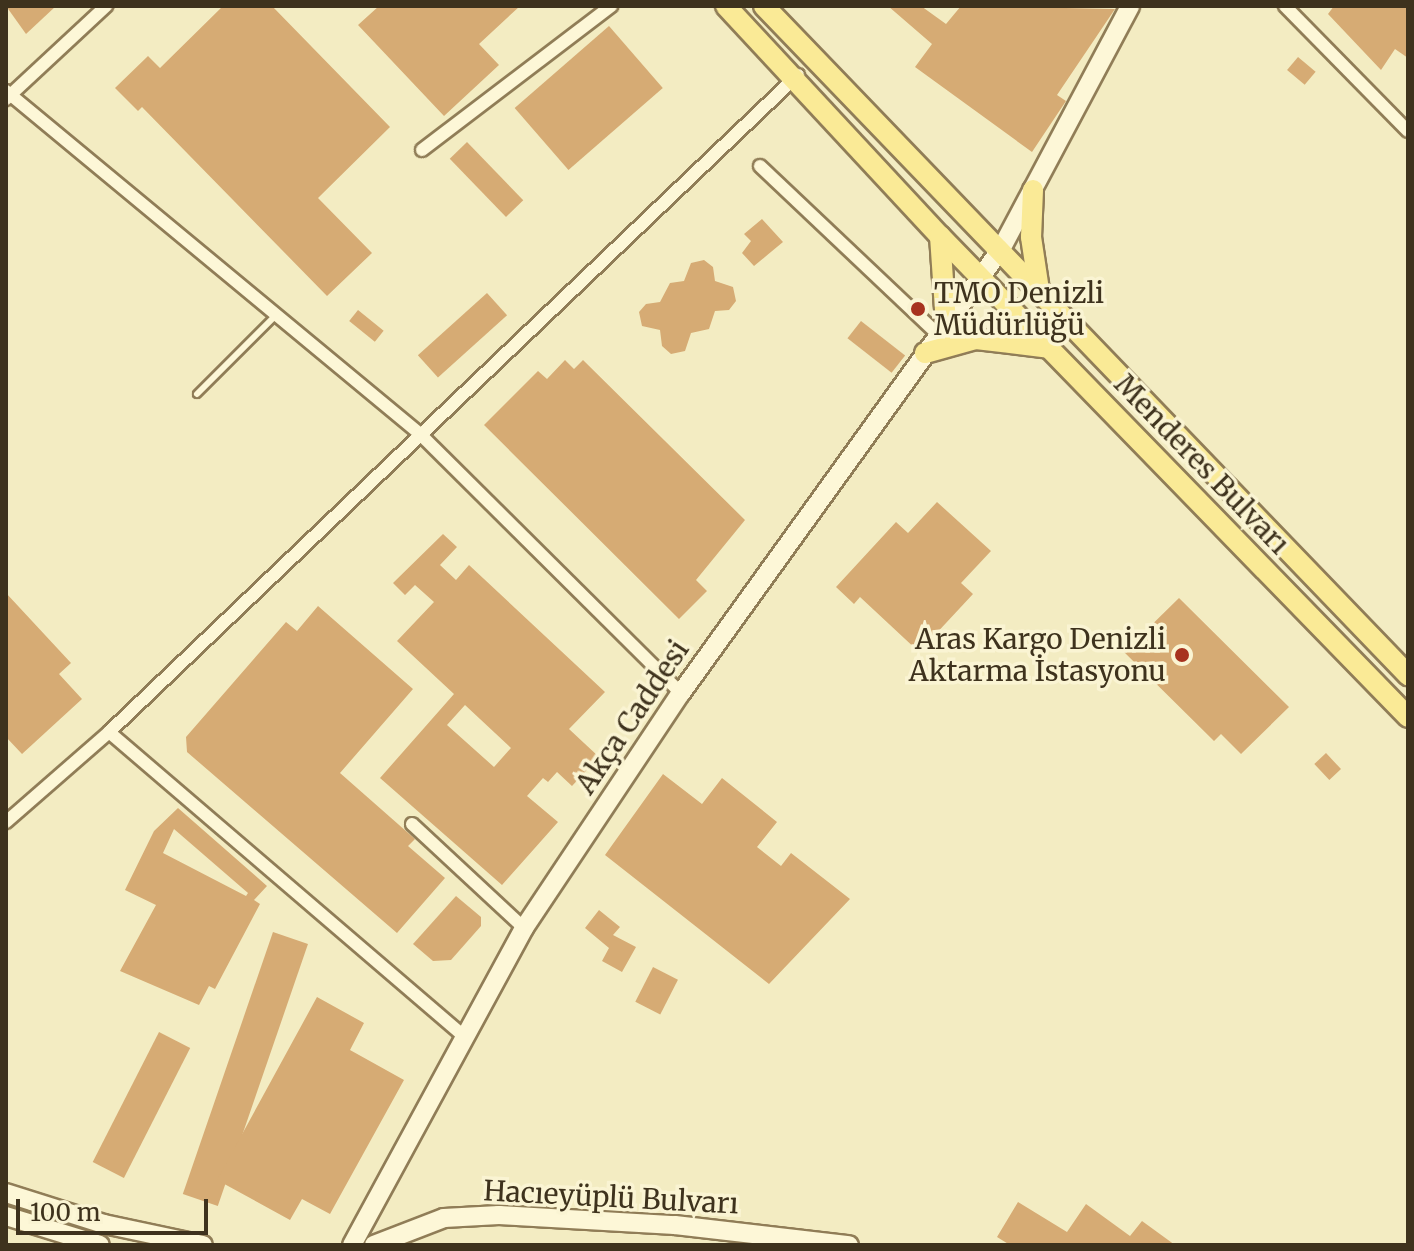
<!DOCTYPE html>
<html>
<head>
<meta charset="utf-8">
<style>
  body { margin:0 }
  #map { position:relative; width:1414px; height:1251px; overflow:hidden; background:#f3ecc2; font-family:Merriweather,serif }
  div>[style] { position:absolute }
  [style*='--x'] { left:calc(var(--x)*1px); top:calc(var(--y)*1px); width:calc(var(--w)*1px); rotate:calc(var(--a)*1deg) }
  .building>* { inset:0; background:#d6ab74; transform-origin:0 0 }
  .roads { filter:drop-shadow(2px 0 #907d57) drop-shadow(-2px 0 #907d57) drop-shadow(0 2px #907d57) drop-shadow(0 -2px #907d57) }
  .lane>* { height:6px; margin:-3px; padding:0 3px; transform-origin:3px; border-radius:3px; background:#fdf7d7 }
  .street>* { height:12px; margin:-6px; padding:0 6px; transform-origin:6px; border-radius:6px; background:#fdf7d7 }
  .secondary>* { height:18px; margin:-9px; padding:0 9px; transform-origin:9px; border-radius:9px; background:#fdf7d7 }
  .primary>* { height:20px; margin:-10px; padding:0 10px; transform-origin:10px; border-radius:10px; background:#faea96 }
  .dots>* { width:22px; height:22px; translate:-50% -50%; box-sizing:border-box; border:4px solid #faf4d3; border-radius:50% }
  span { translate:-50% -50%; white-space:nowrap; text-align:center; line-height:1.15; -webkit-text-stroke:7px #faf4d3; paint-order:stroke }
  .poi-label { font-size:28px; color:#3e321d }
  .left { translate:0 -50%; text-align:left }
  .right { translate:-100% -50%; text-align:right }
  .street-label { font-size:28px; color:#3e321d }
  .frame { position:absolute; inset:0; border:8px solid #3e321d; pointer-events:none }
  .scale { position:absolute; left:16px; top:1199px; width:192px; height:36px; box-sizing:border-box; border:4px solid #3e321d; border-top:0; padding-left:10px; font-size:24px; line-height:28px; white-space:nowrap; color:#3e321d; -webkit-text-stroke:6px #faf4d3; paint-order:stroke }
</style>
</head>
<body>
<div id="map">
  <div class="building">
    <div style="clip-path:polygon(6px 6px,56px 6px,26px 34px)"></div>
    <div style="clip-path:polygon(223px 6px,272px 6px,390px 127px,318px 198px,372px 253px,327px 296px,142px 107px,138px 111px,115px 88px,148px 56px,160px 68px)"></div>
    <div style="clip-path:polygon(379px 6px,520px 6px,479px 44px,499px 65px,444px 116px,358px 25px)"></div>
    <div style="clip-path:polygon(888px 6px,921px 6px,946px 24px,961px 6px,1115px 9px,1057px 95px,1066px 101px,1032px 152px,915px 67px,932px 44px)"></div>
    <div style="clip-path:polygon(1334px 6px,1408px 6px,1408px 58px,1395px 49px,1381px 70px,1328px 14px)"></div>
    <div style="left:609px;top:26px;width:82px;height:125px;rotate:49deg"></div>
    <div style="left:1298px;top:57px;width:23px;height:17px;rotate:40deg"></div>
    <div style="left:467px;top:142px;width:81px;height:24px;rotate:46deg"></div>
    <div style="clip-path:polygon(762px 219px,783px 242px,754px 266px,742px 253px,751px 241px,744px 234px)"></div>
    <div style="clip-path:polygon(704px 260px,713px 267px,715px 281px,733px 287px,736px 301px,729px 310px,715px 311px,709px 329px,691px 333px,685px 351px,671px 354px,662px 346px,660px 330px,642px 326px,639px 312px,646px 304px,660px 302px,670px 283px,684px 281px,691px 263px)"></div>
    <div style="left:487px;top:293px;width:30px;height:93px;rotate:48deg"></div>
    <div style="left:358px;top:310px;width:33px;height:14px;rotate:39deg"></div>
    <div style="left:861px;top:321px;width:56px;height:22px;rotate:38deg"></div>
    <div style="clip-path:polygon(565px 360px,574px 369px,583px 360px,745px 520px,696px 580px,707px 591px,679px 619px,484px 425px,538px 371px,547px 379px)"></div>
    <div style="clip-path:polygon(937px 502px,991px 551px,961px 583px,973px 594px,919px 652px,860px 597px,854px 604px,836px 587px,896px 522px,908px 533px)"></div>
    <div style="clip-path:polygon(evenodd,443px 534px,457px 547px,440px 565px,456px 580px,469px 565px,605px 692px,569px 729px,599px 757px,572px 786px,557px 772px,548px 782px,543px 778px,527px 796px,558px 822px,502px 885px,380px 778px,454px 694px,397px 641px,434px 602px,415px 585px,405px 595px,393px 583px,443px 534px,465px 705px,511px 748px,494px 767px,447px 725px,465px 705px)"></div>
    <div style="clip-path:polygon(6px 593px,71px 663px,59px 674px,82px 699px,22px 754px,6px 737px)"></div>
    <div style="clip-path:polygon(1179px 598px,1289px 707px,1241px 754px,1221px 734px,1214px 741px,1124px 652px)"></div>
    <div style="clip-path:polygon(318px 606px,413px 689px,340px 773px,415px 839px,408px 846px,445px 878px,397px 933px,187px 752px,186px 737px,286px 622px,297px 631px)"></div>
    <div style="left:1326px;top:753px;width:22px;height:16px;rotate:47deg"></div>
    <div style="clip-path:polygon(663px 774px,702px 804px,722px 778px,777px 822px,757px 847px,781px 866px,791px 853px,850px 899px,769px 984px,605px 855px)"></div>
    <div style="clip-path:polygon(evenodd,178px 808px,267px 886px,254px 900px,260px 904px,215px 989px,209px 986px,199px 1005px,120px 971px,156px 905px,125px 890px,154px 831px,178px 808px,174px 829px,248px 893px,246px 896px,163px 853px,174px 829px)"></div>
    <div style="clip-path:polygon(456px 896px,481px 917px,481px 926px,451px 960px,433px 961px,413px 944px)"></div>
    <div style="clip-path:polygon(599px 910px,620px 927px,613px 935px,636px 947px,622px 972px,602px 961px,609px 948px,585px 928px)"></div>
    <div style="left:273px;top:932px;width:37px;height:277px;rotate:19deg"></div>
    <div style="left:653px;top:967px;width:28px;height:39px;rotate:27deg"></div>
    <div style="clip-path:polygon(317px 997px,364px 1023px,350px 1050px,404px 1080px,330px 1214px,302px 1199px,290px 1220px,217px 1180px)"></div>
    <div style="left:159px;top:1032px;width:35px;height:146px;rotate:27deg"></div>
    <div style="clip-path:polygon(1018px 1202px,1067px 1232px,1086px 1204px,1130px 1236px,1142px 1221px,1175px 1245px,1010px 1245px,997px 1237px)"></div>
  </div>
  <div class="roads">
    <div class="lane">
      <div style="--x:197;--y:394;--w:112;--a:-45"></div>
    </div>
    <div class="street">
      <div style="--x:1285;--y:6;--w:175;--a:45.5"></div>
      <div style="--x:6;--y:91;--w:538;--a:39.64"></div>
      <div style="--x:420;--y:434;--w:368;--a:44.8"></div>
      <div style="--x:6;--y:99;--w:137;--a:-42.9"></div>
      <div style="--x:422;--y:150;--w:238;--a:-37.3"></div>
      <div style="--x:760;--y:166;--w:252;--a:43.4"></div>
      <div style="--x:109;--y:732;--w:465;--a:40.6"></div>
      <div style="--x:6;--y:822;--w:137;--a:-41.1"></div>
      <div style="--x:109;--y:732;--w:952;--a:-43.64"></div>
      <div style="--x:412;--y:824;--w:153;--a:42.9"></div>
    </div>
    <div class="secondary">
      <div style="--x:6;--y:1193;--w:103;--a:17.6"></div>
      <div style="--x:104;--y:1224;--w:101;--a:12"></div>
      <div style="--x:6;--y:1216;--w:98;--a:17.1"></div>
      <div style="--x:352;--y:1245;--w:361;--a:-61.5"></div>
      <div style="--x:524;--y:928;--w:283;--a:-56.3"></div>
      <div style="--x:681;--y:693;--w:547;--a:-54.22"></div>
      <div style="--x:1001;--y:249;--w:275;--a:-62"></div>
      <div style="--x:374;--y:1245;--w:75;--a:-21.1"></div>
      <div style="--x:444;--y:1218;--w:55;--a:-3.1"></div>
      <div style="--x:499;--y:1215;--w:176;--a:3.3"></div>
      <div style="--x:675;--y:1225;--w:175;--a:6.6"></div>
    </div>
    <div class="primary">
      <div style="--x:726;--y:6;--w:314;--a:47.1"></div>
      <div style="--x:940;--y:236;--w:671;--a:45.78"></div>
      <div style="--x:764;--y:6;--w:929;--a:46.09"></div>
      <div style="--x:1033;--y:190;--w:47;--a:92.4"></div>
      <div style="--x:1031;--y:237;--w:54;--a:81.4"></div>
      <div style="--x:940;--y:236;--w:87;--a:86.1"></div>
      <div style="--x:925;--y:353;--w:53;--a:-15.4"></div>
      <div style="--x:976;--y:339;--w:75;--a:6.9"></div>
    </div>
  </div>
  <div class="dots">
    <div style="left:918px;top:309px;background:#a7321f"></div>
    <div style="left:1182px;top:655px;background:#a7321f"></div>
  </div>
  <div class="poi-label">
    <span class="left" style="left:934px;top:309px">TMO Denizli<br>Müdürlüğü</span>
    <span class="right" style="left:1166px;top:655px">Aras Kargo Denizli<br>Aktarma İstasyonu</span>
  </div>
  <div class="street-label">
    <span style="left:1202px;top:464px;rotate:46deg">Menderes Bulvarı</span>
    <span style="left:632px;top:717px;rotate:-56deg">Akça Caddesi</span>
    <span style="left:611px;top:1197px;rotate:3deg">Hacıeyüplü Bulvarı</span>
  </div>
  <div class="frame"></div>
  <div class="scale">100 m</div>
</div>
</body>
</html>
